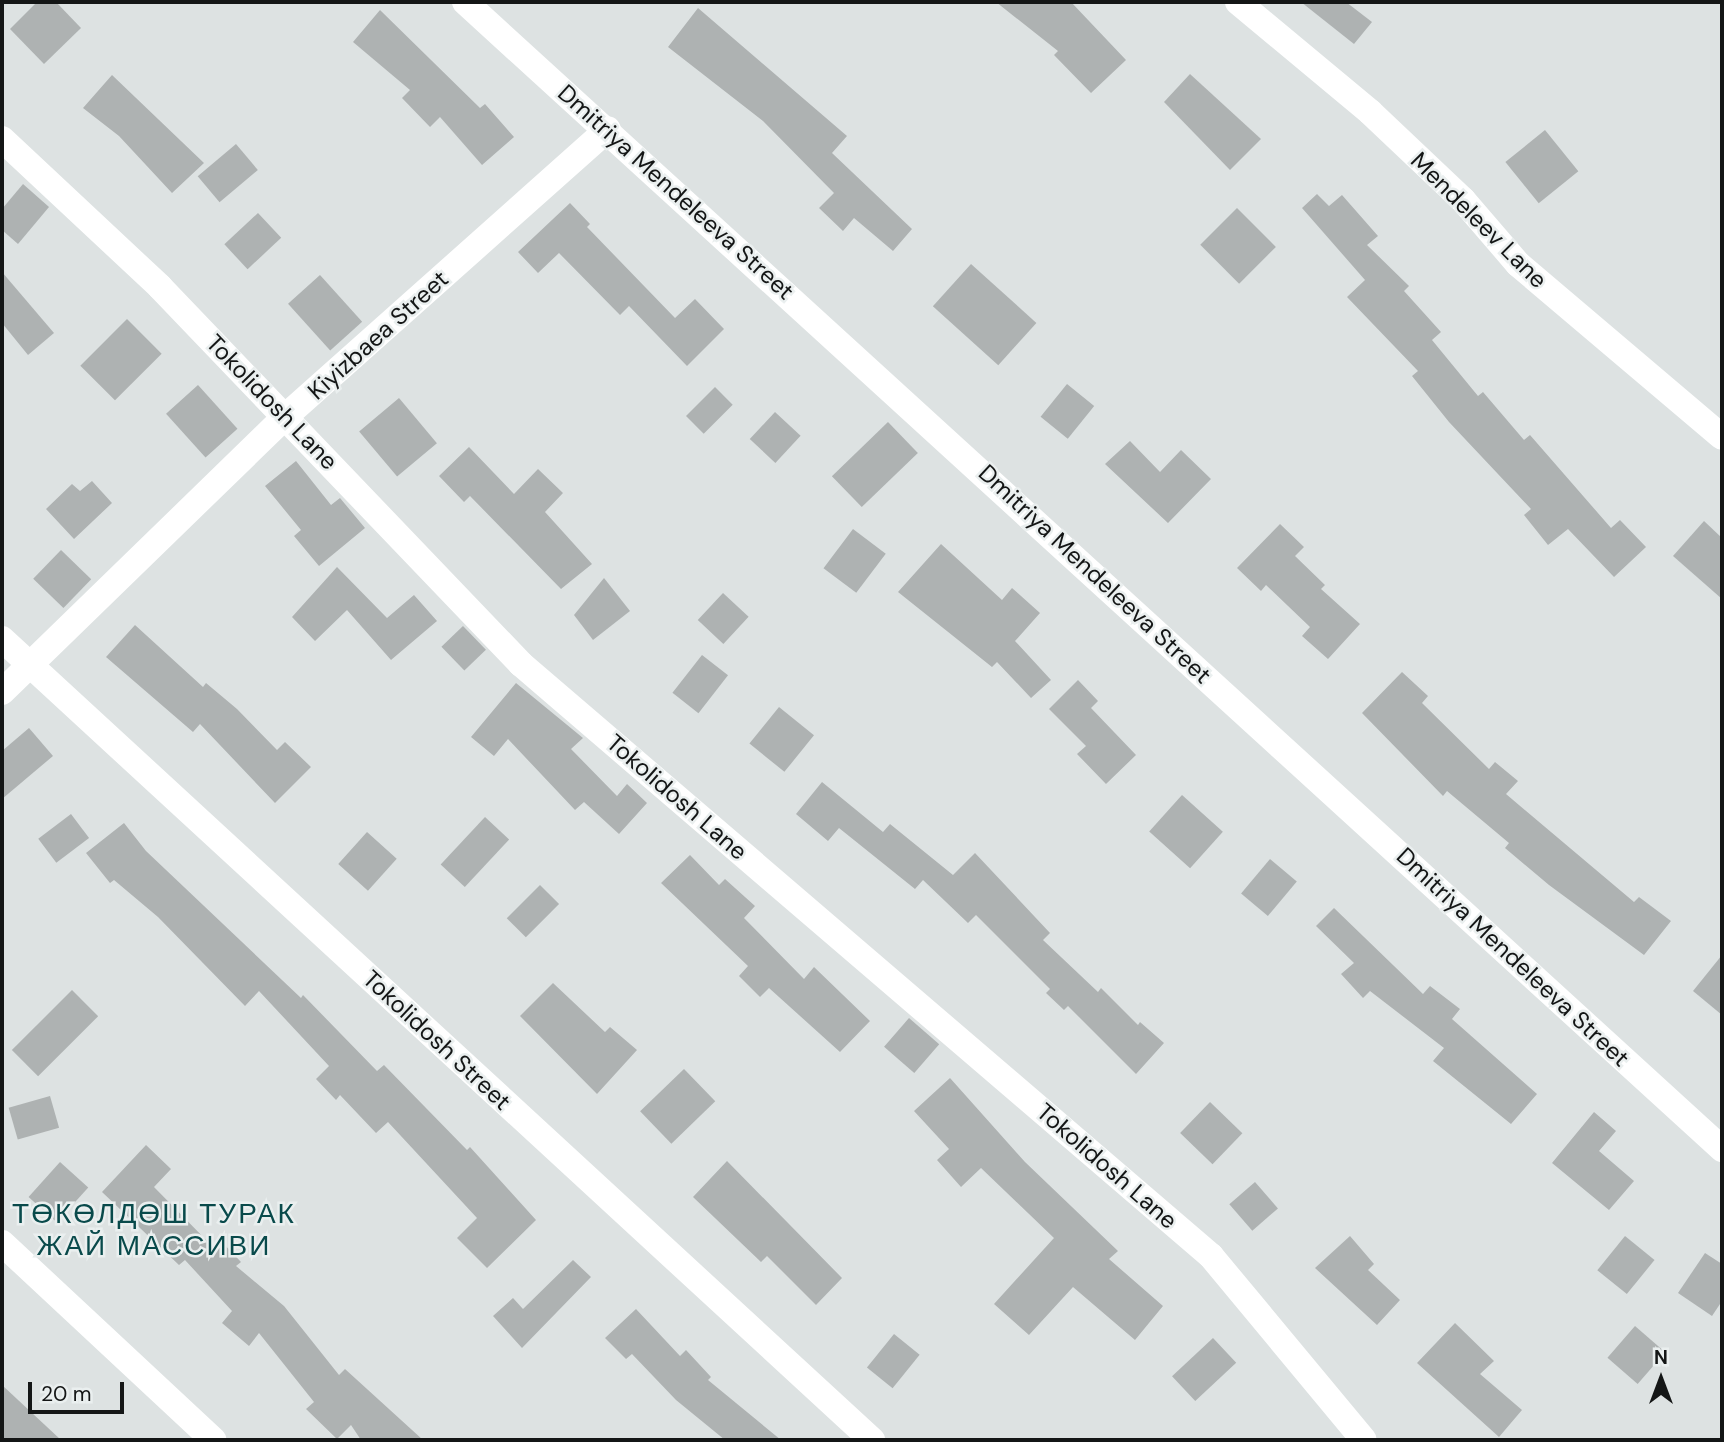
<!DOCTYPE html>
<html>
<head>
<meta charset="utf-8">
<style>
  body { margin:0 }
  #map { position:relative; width:1724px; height:1442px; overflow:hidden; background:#dde2e2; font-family:"DM Sans",sans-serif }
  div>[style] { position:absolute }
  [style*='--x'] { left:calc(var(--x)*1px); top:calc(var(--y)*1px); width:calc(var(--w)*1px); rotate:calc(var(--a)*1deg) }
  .building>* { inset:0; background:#aeb2b2; transform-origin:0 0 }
  .minor>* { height:26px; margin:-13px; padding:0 13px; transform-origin:13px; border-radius:13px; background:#fff }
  span { translate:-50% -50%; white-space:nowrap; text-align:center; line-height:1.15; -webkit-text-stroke:5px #eaefef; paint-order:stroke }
  .street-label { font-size:24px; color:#141616 }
  .quarter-label { font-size:28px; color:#094a4b; letter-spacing:2px }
  .frame { position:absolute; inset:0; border:4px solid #141616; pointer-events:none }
  .north { position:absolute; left:1626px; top:1344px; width:70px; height:70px; -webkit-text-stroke:5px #eaefef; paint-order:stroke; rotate:0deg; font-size:19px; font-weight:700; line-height:28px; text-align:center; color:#141616 }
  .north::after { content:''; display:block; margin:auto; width:24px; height:32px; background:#141616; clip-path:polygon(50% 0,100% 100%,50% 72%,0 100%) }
  .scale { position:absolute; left:28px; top:1382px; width:96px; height:32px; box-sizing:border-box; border:4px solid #141616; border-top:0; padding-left:9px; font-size:21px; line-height:24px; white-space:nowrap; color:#141616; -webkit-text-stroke:5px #eaefef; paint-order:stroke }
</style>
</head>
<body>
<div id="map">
  <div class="building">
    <div style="clip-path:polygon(37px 2px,56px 2px,81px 28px,44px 64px,10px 29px)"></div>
    <div style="clip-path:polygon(996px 2px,1071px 2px,1126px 60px,1091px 93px,1054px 55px,1058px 51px)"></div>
    <div style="clip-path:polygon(1301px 2px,1346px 2px,1372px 22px,1354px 44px)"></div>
    <div style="clip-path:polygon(698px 8px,847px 136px,832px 153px,912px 229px,893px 251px,854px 218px,843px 231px,819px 208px,834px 193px,763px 121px,668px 47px)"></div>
    <div style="clip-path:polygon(380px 10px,480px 108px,485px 104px,514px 137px,482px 165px,440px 117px,430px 127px,402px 98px,410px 90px,353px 42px)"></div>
    <div style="clip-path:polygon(1190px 74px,1261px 139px,1230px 170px,1164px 102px)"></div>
    <div style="clip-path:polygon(112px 75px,204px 163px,172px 193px,119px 136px,83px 108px)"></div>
    <div style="left:1545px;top:130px;width:53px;height:51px;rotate:51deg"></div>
    <div style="left:236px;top:144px;width:34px;height:50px;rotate:50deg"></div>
    <div style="clip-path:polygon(23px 184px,49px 207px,18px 244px,2px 230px,2px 209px)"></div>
    <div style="clip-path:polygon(1317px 194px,1329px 206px,1342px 195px,1378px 236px,1367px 245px,1409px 286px,1404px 291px,1441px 332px,1432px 340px,1478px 396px,1483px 392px,1524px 440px,1530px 435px,1611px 528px,1620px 520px,1646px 547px,1614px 577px,1568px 529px,1548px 545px,1524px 515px,1531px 509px,1449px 422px,1412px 376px,1418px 371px,1347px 297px,1365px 280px,1302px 208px)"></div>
    <div style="clip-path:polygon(570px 203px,590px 224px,587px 227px,675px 318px,695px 299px,724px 329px,687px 366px,629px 306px,620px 315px,559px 253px,538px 273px,518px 252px)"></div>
    <div style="left:1237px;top:208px;width:55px;height:52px;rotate:45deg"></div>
    <div style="left:258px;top:213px;width:34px;height:46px;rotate:47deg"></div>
    <div style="left:971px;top:264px;width:88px;height:57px;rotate:42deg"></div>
    <div style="clip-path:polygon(2px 272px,54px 333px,28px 355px,2px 323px)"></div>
    <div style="left:320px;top:275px;width:63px;height:43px;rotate:48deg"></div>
    <div style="left:127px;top:319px;width:49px;height:66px;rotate:45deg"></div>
    <div style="left:1067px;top:384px;width:35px;height:42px;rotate:39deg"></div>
    <div style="left:198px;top:385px;width:59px;height:43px;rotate:48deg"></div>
    <div style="left:715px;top:387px;width:25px;height:41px;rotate:45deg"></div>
    <div style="left:399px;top:398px;width:59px;height:52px;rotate:50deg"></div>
    <div style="left:775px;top:412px;width:35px;height:37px;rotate:43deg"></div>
    <div style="left:888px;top:422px;width:43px;height:78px;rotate:46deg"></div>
    <div style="clip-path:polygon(1130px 441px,1160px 472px,1181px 450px,1211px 479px,1168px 523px,1105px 464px)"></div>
    <div style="clip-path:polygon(469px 447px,514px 494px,538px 469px,563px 493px,545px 512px,592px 564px,561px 589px,470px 496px,464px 502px,439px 476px)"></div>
    <div style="clip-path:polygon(296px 461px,331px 505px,340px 498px,365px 528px,319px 566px,294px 536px,301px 530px,265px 486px)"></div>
    <div style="clip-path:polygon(92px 481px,112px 503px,74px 539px,46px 509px,72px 484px,80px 491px)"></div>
    <div style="clip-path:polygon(1704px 521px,1722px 538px,1722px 599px,1673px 556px)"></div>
    <div style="clip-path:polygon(1280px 524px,1304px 547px,1295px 556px,1325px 585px,1321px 589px,1360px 624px,1328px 659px,1302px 636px,1310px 627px,1266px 585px,1261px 591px,1237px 568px)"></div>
    <div style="left:853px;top:529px;width:41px;height:49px;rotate:37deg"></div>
    <div style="clip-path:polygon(941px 544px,1002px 600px,1012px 588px,1040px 613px,1015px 641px,1051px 680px,1031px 698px,997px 662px,992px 667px,898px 592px)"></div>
    <div style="left:61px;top:550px;width:42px;height:40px;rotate:44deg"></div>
    <div style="clip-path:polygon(337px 567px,387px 618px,414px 595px,437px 621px,391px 660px,347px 610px,315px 641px,292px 617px)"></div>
    <div style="clip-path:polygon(604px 578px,630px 611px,593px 640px,574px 615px)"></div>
    <div style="left:723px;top:593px;width:35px;height:37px;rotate:43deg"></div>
    <div style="clip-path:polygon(135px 625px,203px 687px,206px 683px,237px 709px,277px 750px,285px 742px,311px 767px,275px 803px,200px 724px,193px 732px,106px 657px)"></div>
    <div style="left:463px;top:626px;width:33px;height:30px;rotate:46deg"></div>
    <div style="left:702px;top:655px;width:33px;height:48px;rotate:38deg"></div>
    <div style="clip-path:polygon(1402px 672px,1428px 696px,1422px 703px,1489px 769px,1495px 762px,1518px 781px,1506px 794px,1634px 902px,1639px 897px,1671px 921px,1644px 955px,1549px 885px,1505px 848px,1509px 843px,1447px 791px,1443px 796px,1362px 713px)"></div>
    <div style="clip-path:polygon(1078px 680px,1098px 701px,1091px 708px,1136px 755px,1106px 784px,1077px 754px,1086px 746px,1049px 709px)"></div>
    <div style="clip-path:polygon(516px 683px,583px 738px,571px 749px,617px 796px,627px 784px,647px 803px,619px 834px,584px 802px,575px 810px,508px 739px,494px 756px,471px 737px)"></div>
    <div style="left:779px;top:707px;width:45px;height:47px;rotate:39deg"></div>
    <div style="clip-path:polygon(29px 728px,53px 756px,2px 799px,2px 751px)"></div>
    <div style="clip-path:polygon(822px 782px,883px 832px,890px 824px,953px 875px,975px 853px,1050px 933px,1043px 940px,1098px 992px,1101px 988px,1138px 1025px,1140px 1022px,1164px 1043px,1136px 1074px,1068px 1006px,1064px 1010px,1046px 993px,1050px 989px,976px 915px,968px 923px,923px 880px,915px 889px,839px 828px,828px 841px,796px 814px)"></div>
    <div style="left:1182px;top:795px;width:55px;height:49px;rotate:42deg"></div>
    <div style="left:71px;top:814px;width:30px;height:41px;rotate:53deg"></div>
    <div style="left:485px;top:817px;width:33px;height:65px;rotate:43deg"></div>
    <div style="clip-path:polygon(124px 823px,146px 851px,301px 998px,303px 995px,377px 1071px,384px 1065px,467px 1150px,470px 1147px,536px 1220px,487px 1268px,457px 1238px,477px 1218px,388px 1122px,376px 1133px,340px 1095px,336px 1100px,316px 1079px,329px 1066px,259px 991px,245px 1006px,158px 917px,114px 880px,110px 883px,86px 853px)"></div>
    <div style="left:367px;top:832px;width:40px;height:43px;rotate:42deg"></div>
    <div style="clip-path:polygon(690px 855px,719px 885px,725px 879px,755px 906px,744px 918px,804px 979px,814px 967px,870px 1021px,840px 1052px,769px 988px,760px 997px,739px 976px,748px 966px,661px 883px)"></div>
    <div style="left:1270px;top:859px;width:35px;height:45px;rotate:40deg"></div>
    <div style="left:540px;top:885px;width:27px;height:47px;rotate:45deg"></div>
    <div style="clip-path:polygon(1334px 908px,1423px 994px,1430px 986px,1460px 1009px,1452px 1019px,1537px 1094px,1511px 1124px,1433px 1061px,1444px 1048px,1370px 991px,1363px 998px,1341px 974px,1354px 963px,1316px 926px)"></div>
    <div style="clip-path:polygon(1722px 955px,1722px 1015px,1693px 991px)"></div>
    <div style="clip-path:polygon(553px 983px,605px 1032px,610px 1027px,637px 1050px,597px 1094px,520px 1016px)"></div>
    <div style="left:72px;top:990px;width:37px;height:85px;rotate:45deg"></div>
    <div style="left:909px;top:1018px;width:40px;height:38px;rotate:41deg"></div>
    <div style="left:684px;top:1069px;width:45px;height:61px;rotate:46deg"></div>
    <div style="clip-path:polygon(950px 1078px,1025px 1162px,1118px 1251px,1109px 1259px,1163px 1306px,1135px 1340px,1073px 1287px,1029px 1335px,994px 1304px,1054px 1238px,981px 1168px,961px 1187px,937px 1160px,949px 1149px,914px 1111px)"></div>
    <div style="left:50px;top:1096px;width:33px;height:43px;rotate:74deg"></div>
    <div style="left:1210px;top:1102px;width:45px;height:43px;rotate:44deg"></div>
    <div style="clip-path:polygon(1594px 1112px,1616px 1131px,1599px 1151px,1634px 1181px,1609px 1210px,1552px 1163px)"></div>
    <div style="clip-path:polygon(146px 1145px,171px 1169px,154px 1187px,214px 1248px,221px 1241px,241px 1262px,236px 1266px,284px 1306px,339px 1375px,345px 1369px,423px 1440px,361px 1440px,351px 1425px,337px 1439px,306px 1409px,314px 1402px,259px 1333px,249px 1346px,222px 1323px,232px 1311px,185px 1260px,179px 1265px,102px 1192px)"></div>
    <div style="clip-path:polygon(727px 1161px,842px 1278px,816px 1305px,767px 1256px,761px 1262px,693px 1197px)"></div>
    <div style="left:60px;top:1162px;width:38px;height:47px;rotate:42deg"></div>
    <div style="left:1255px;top:1182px;width:35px;height:34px;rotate:49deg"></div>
    <div style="clip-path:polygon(1350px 1236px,1374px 1264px,1368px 1270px,1400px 1300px,1377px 1325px,1315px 1268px)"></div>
    <div style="left:1625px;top:1236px;width:38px;height:44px;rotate:39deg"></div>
    <div style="clip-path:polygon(1705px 1253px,1722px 1264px,1722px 1301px,1712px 1316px,1678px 1293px)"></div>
    <div style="clip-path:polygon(573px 1260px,591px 1277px,522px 1348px,493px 1316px,513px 1298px,523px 1309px)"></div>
    <div style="clip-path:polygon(636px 1309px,680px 1356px,686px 1350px,711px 1377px,708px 1380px,781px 1440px,725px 1440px,676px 1400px,632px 1354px,626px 1359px,605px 1338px)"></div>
    <div style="clip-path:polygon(1455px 1323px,1494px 1361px,1480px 1374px,1522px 1410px,1499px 1437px,1417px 1363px)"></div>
    <div style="left:1635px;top:1326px;width:40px;height:42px;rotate:41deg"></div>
    <div style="left:894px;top:1334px;width:33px;height:43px;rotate:39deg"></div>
    <div style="left:1213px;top:1338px;width:34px;height:56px;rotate:47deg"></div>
    <div style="clip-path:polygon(2px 1385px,61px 1440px,2px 1440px)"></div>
  </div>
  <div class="minor">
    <div style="--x:465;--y:2;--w:1702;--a:42.38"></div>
    <div style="--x:1238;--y:2;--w:172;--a:39.8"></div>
    <div style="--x:1370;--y:112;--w:128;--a:43.4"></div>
    <div style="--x:1463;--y:200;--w:84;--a:49.3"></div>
    <div style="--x:1518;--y:264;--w:267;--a:40.3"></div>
    <div style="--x:2;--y:139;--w:216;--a:43.1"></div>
    <div style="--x:160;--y:287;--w:522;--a:46.24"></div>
    <div style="--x:521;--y:664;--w:909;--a:40.63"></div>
    <div style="--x:1211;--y:1256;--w:239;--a:50.3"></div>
    <div style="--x:2;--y:639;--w:1183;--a:42.64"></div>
    <div style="--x:2;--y:692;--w:396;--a:-44.2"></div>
    <div style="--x:286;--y:416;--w:431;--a:-41.7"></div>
    <div style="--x:2;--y:1243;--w:289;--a:43"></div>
  </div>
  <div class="street-label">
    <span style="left:676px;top:192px;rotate:42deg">Dmitriya Mendeleeva Street</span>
    <span style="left:1479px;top:220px;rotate:45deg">Mendeleev Lane</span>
    <span style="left:378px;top:335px;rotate:-42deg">Kiyizbaea Street</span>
    <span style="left:272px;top:402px;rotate:46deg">Tokolidosh Lane</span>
    <span style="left:1095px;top:574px;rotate:43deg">Dmitriya Mendeleeva Street</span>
    <span style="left:677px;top:797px;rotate:41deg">Tokolidosh Lane</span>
    <span style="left:1513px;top:957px;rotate:43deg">Dmitriya Mendeleeva Street</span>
    <span style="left:437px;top:1040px;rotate:43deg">Tokolidosh Street</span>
    <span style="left:1107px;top:1166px;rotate:41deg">Tokolidosh Lane</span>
  </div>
  <div class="quarter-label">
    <span style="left:154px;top:1230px">ТӨКӨЛДӨШ ТУРАК<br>ЖАЙ МАССИВИ</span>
  </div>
  <div class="frame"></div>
  <div class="north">N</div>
  <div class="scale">20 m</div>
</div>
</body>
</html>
